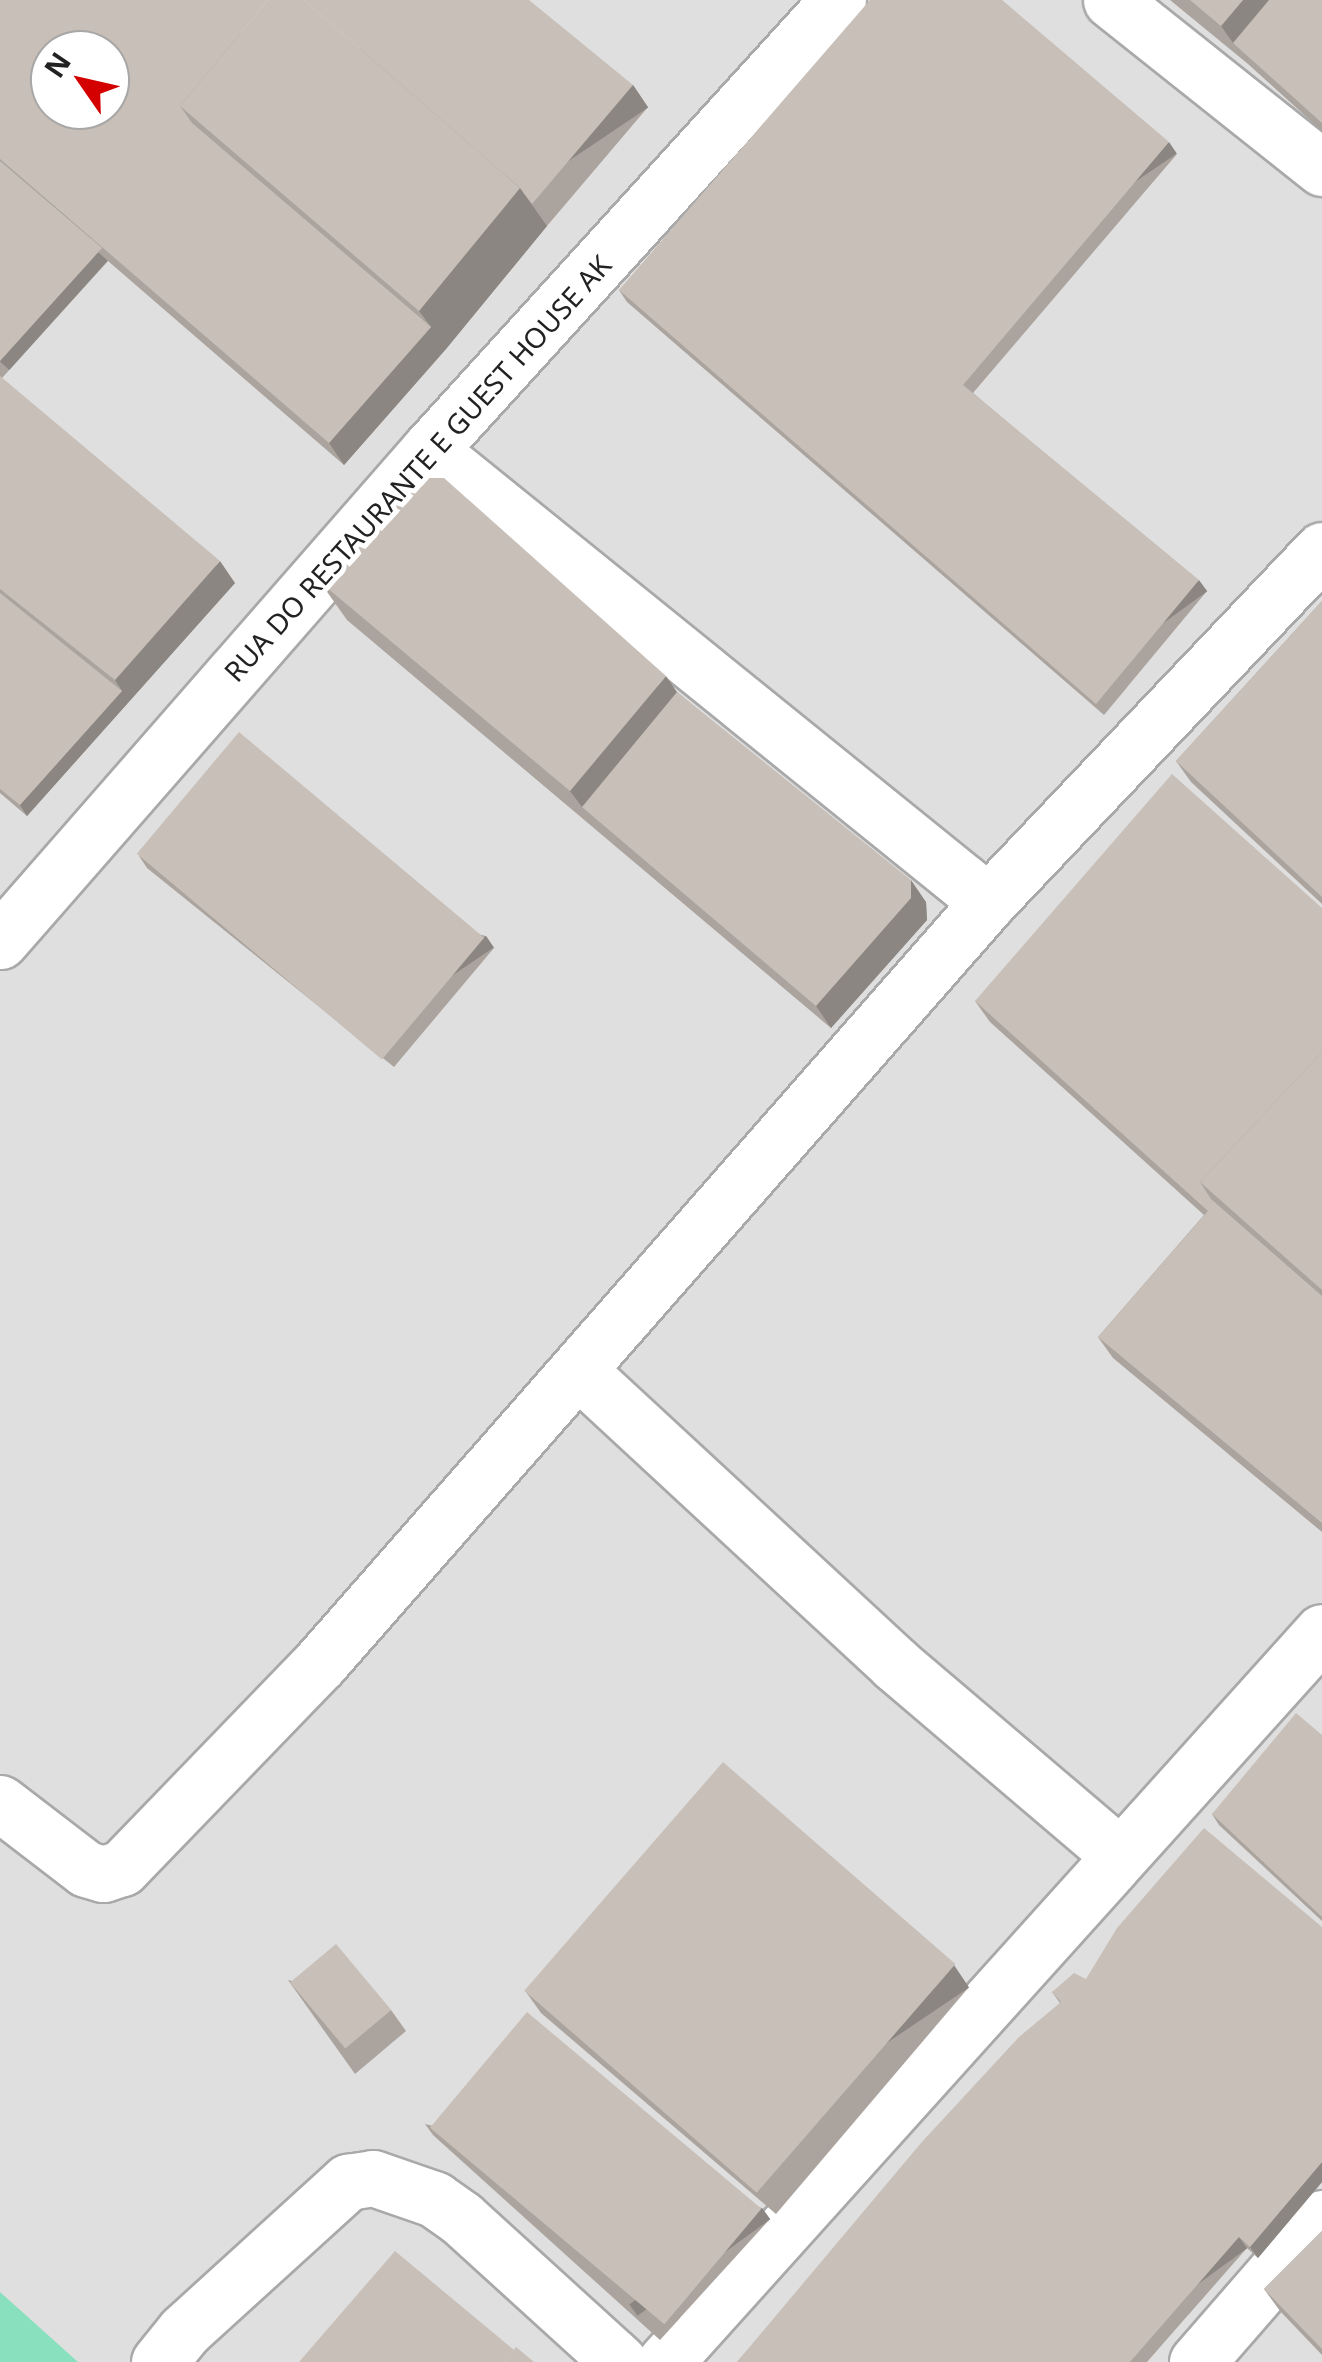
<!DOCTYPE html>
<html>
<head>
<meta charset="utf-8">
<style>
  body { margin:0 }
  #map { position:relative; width:1322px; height:2362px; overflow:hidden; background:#f2efe9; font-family:"Noto Sans",sans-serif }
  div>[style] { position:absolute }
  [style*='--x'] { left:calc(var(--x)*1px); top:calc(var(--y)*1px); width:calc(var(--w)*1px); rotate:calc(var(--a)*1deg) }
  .residential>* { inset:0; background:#e0dfdf }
  .pitch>* { inset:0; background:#88e0be }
  .roads { filter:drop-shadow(2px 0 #a9a9a9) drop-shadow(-2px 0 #a9a9a9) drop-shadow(0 2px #a9a9a9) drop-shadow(0 -2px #a9a9a9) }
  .minor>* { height:55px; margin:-27.5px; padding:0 27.5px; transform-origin:27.5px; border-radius:27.5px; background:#fff }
  .wall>* { inset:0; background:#aba49e }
  .shaded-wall>* { inset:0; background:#8b8681; transform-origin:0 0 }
  .building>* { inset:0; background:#c7bfb8; transform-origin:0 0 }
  span { translate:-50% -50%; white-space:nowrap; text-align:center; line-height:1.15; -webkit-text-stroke:10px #fff; paint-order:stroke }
  .street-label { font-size:28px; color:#222 }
  .north { position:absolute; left:30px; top:30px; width:100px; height:100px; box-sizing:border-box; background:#fff; border:2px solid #a7a7a7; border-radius:50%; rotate:304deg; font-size:28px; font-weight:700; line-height:40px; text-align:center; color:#222 }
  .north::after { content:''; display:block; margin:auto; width:35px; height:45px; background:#d40000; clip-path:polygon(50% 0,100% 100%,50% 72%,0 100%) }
</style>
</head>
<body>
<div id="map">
  <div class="residential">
    <div style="clip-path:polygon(evenodd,0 0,1322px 0,1322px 2362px,0 2362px,0 0,50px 50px,110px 50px,110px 110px,50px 110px,50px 50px)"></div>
  </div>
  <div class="pitch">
    <div style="clip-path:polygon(0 2292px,78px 2362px,0 2362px)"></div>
  </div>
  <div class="roads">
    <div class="minor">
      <div style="--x:1111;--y:0;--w:270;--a:38.5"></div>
      <div style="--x:429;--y:450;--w:719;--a:38.96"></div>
      <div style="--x:0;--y:941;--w:652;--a:-48.86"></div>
      <div style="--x:429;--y:450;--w:608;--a:-47.73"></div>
      <div style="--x:580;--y:1372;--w:430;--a:42.8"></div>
      <div style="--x:895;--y:1664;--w:293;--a:40.4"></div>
      <div style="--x:0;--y:1803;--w:108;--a:37.5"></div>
      <div style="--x:86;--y:1869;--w:18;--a:16"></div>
      <div style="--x:103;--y:1874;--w:20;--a:-18"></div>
      <div style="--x:122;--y:1868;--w:285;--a:-46"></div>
      <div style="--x:320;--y:1663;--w:1013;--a:-48.72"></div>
      <div style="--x:988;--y:902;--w:485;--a:-46.5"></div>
      <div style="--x:159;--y:2362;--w:40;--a:-51"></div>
      <div style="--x:184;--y:2331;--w:222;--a:-42.3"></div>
      <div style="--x:348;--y:2182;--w:25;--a:-9"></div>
      <div style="--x:373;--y:2178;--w:65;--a:19"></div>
      <div style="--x:434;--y:2199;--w:33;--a:35"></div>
      <div style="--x:461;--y:2218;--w:214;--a:42.3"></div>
      <div style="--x:665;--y:2362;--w:982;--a:-48.01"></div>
      <div style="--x:1197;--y:2362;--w:191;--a:-49"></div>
    </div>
  </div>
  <div class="wall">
    <div style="clip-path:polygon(0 0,633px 85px,648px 107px,547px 226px,446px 349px,344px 465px,108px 261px,2px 378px,235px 583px,27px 816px,0 793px)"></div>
    <div style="clip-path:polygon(1170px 0,1322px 0,1322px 131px,1248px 64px)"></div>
    <div style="clip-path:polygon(1177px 154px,973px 393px,1207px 591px,1104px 715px,627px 302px,619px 290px)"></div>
    <div style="clip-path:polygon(320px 582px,677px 692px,926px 902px,927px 920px,831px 1028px,347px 620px)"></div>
    <div style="clip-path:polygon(1322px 601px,1322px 904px,1191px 782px,1176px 761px)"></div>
    <div style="clip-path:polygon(139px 856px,486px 936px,494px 948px,394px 1067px,147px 868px)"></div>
    <div style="clip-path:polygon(1322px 908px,1322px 1532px,1113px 1358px,1098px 1337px,1204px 1215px,990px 1022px,975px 1001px)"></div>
    <div style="clip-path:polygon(1322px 1735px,1322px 1921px,1219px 1825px,1212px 1814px)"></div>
    <div style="clip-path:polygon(1322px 1927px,1322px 2182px,1258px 2258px,1247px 2248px,1147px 2362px,737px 2362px,1060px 2003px,1052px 1992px,1086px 1979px)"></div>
    <div style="clip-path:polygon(288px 1980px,391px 2010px,406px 2031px,355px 2074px)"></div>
    <div style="clip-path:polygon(969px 1987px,776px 2214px,541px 2013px,526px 1992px)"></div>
    <div style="clip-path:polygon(425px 2124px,762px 2208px,770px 2219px,660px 2340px,433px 2135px)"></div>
    <div style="clip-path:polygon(1322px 2231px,1322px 2355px,1280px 2311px,1264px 2289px)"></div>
  </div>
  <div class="shaded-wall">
    <div style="clip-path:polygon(1243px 0,1303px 0,1233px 43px,1248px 64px,1221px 26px)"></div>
    <div style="left:633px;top:85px;width:27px;height:156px;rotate:56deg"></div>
    <div style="left:1169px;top:142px;width:14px;height:319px;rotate:56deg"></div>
    <div style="clip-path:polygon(520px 188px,547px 226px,446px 349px,344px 465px,329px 443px,431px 327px,419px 311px)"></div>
    <div style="left:98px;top:252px;width:13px;height:147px;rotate:42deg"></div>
    <div style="clip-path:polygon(220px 561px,235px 583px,27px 816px,20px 805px,122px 691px,115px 680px)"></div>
    <div style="left:1199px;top:580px;width:14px;height:161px;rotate:54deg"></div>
    <div style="clip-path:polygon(666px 676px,692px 714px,582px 807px,570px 791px)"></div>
    <div style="clip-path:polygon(911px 880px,926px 902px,927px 920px,831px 1028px,816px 1006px)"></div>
    <div style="left:486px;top:936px;width:14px;height:156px;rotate:56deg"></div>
    <div style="left:954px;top:1965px;width:27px;height:298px;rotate:56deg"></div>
    <div style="clip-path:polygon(1322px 2162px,1322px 2182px,1258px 2258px,1250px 2247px)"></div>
    <div style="left:762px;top:2208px;width:14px;height:164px;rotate:54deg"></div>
    <div style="left:1239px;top:2237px;width:14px;height:166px;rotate:54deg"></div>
  </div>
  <div class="building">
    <div style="clip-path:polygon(evenodd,0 0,268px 0,180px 106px,192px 123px,431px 327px,329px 443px,0 159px,0 0,50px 50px,110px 50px,110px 110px,50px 110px,50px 50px)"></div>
    <div style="clip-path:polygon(268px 0,304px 0,520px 188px,419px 311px,180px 106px)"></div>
    <div style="clip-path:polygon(304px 0,529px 0,633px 85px,532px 204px,520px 188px)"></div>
    <div style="clip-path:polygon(870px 0,1002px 0,1169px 142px,963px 385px,1199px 580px,1096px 704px,619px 290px)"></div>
    <div style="clip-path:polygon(1190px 0,1243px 0,1221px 26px)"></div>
    <div style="clip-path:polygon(1269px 0,1322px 0,1322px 123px,1233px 43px)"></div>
    <div style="clip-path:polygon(0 161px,102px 248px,0 361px)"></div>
    <div style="clip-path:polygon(0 376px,220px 561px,115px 680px,0 589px)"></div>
    <div style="clip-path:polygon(410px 478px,444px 478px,666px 676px,570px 791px,320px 582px)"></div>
    <div style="clip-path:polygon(0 593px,122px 691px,20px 805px,0 789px)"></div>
    <div style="clip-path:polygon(1322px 601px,1322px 897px,1176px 761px)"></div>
    <div style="clip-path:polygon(677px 692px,911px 880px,911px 898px,816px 1006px,582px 807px)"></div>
    <div style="left:239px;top:732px;width:320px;height:159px;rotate:40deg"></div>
    <div style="clip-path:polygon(1172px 774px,1322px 908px,1322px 1052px,1200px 1182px,1211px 1199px,1322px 1296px,1322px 1523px,1098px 1337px,1208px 1211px,975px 1001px)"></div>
    <div style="clip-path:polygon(1322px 1052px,1322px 1290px,1200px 1182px)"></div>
    <div style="clip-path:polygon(1296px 1713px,1322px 1735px,1322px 1917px,1212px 1814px)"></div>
    <div style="left:723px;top:1762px;width:308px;height:303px;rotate:41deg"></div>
    <div style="clip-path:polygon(1204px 1828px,1322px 1927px,1322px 2162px,1250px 2247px,1239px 2237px,1130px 2362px,737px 2362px,921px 2143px,1019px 2037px,1061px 2002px,1052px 1992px,1074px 1973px,1086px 1979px,1117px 1928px)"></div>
    <div style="left:336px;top:1944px;width:86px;height:60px;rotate:50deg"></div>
    <div style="left:527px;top:2012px;width:306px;height:151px;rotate:40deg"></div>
    <div style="clip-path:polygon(1322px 2231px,1322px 2349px,1264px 2289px)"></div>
    <div style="clip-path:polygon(395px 2251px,514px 2350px,504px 2362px,299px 2362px)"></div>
    <div style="clip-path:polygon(516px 2347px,534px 2362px,504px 2362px)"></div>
  </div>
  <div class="street-label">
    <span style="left:417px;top:468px;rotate:-48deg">RUA DO RESTAURANTE E GUEST HOUSE AK</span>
  </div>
  <div class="north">N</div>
</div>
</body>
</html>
